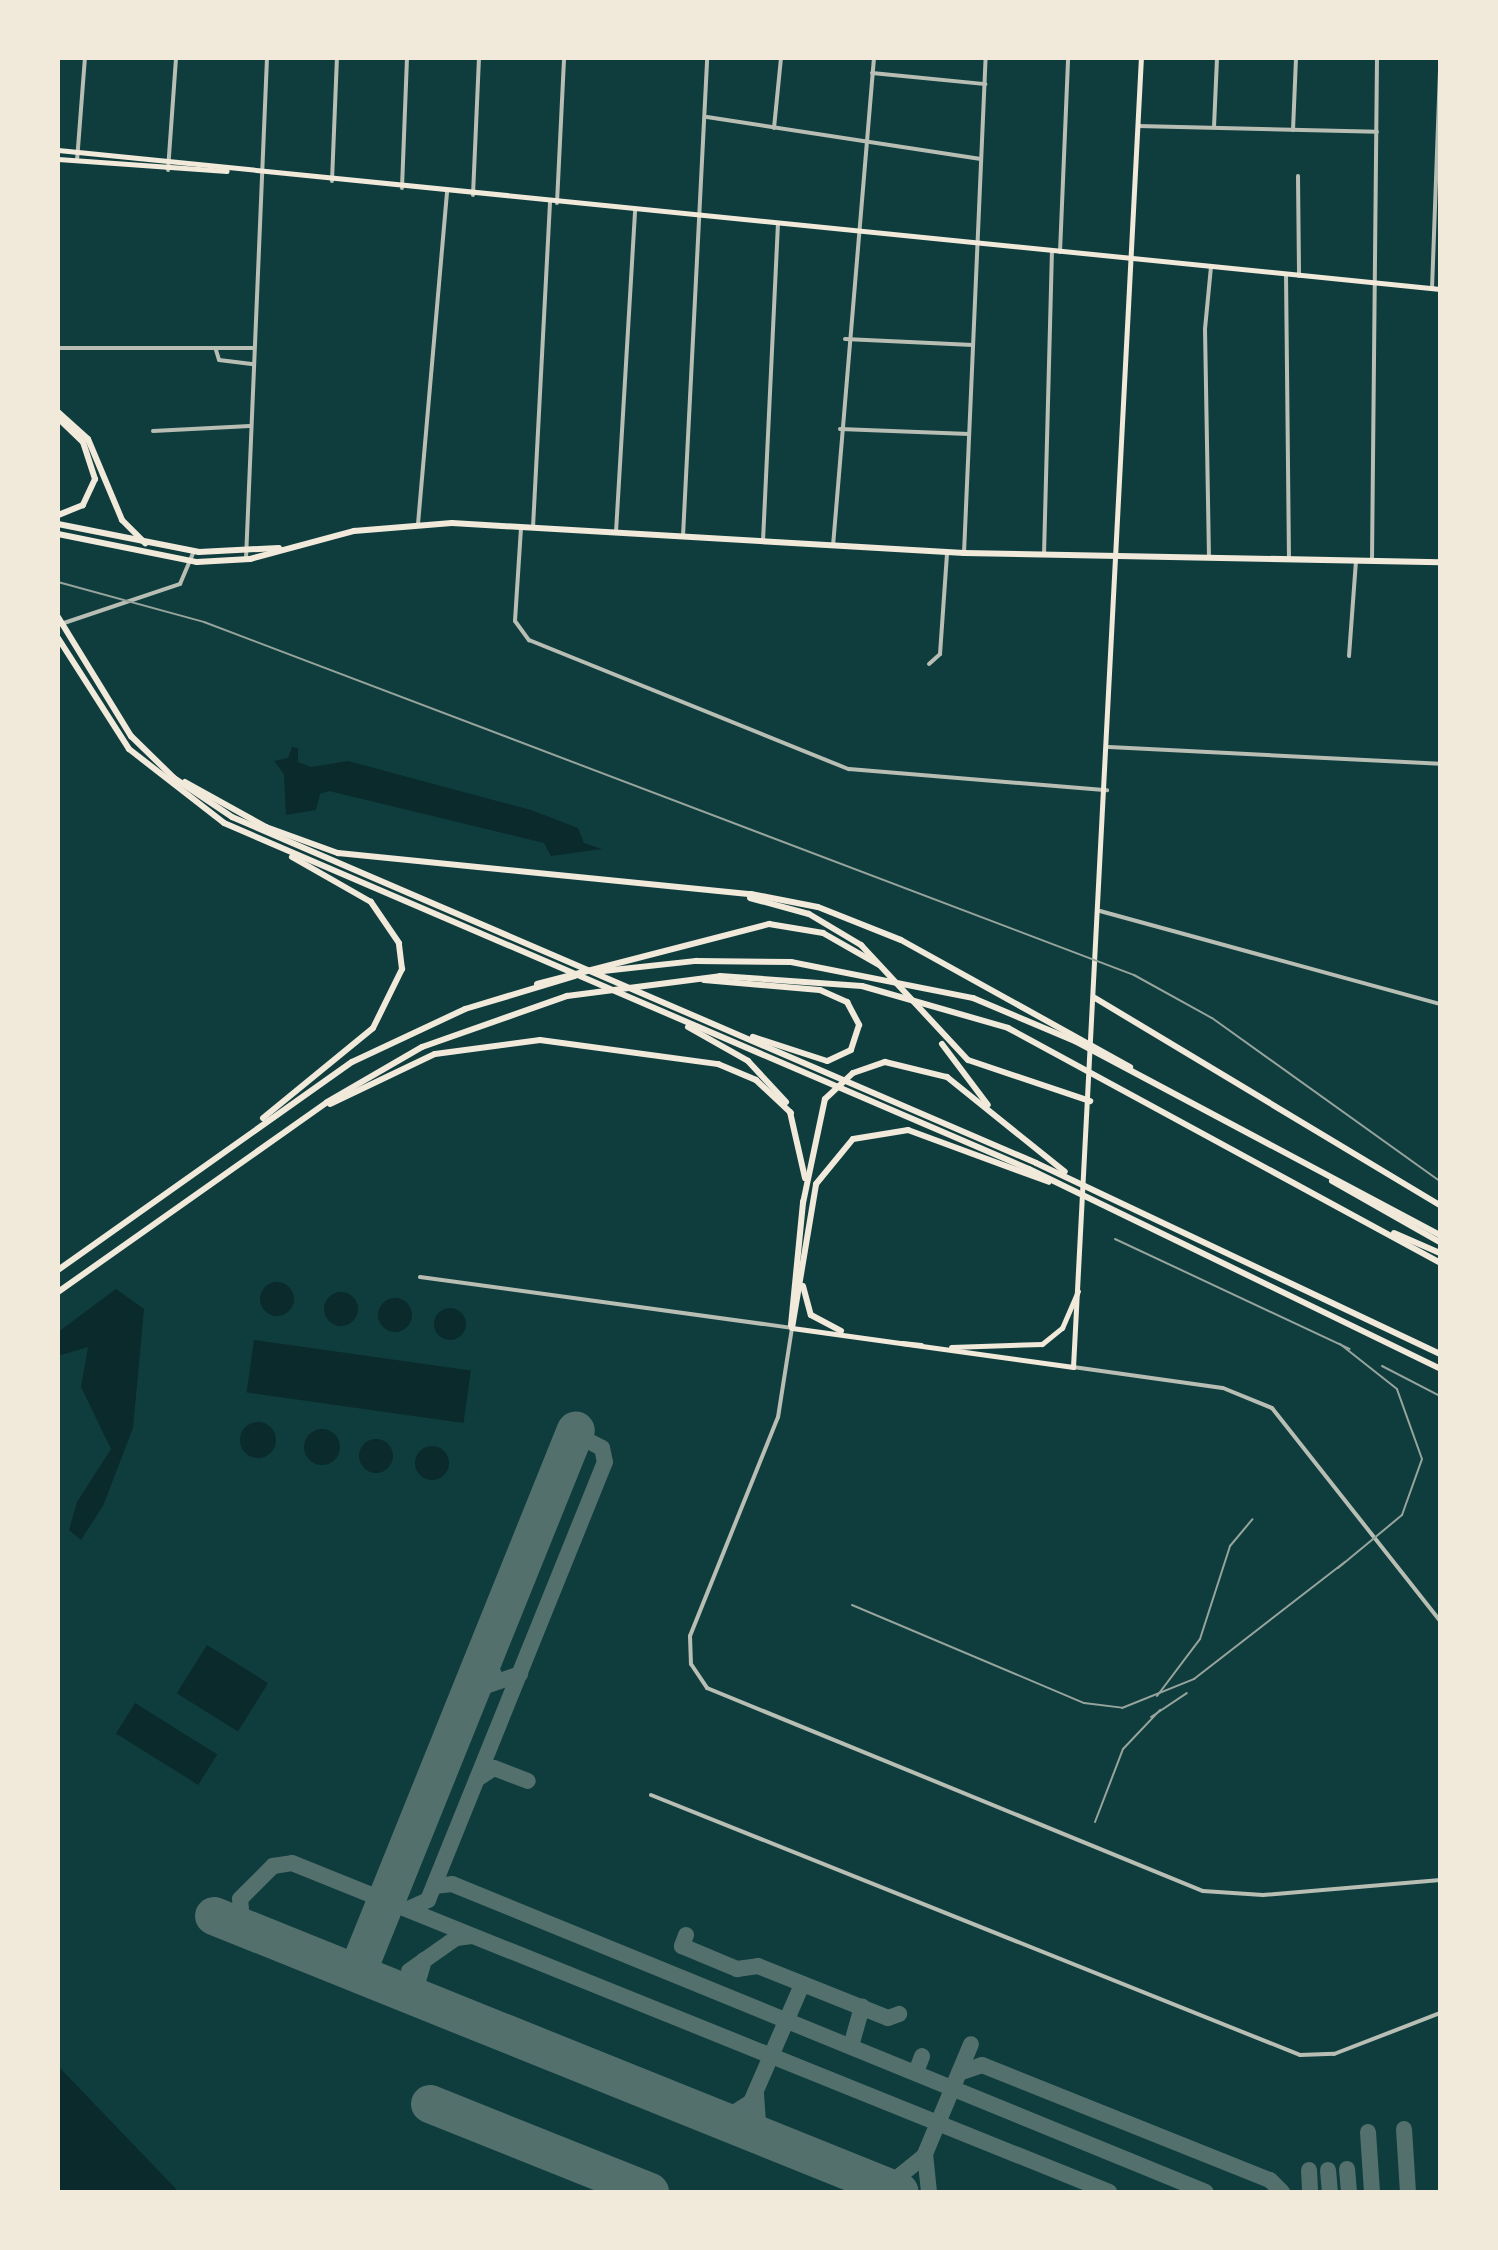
<!DOCTYPE html>
<html>
<head>
<meta charset="utf-8">
<style>
  body { margin:0 }
  #map { position:relative; width:1498px; height:2250px; overflow:hidden; background:#0f3d3e; font-family:Overpass,sans-serif }
  div>[style] { position:absolute }
  [style*='--x'] { left:calc(var(--x)*1px); top:calc(var(--y)*1px); width:calc(var(--w)*1px); rotate:calc(var(--a)*1deg) }
  .water>* { inset:0; background:#0a2a2b; transform-origin:0 0 }
  .round { border-radius:50% }
  .taxiway>* { height:16px; margin:-8px; padding:0 8px; transform-origin:8px; border-radius:8px; background:#53706d }
  .runway>* { height:38px; margin:-19px; padding:0 19px; transform-origin:19px; border-radius:19px; background:#53706d }
  .minor>* { height:4px; margin:-2px; padding:0 2px; transform-origin:2px; border-radius:2px; background:#b8beb3 }
  .tertiary>* { height:4px; margin:-2px; padding:0 2px; transform-origin:2px; border-radius:2px; background:#b8beb3 }
  .secondary>* { height:5px; margin:-2.5px; padding:0 2.5px; transform-origin:2.5px; border-radius:2.5px; background:#f1e9da }
  .primary>* { height:6px; margin:-3px; padding:0 3px; transform-origin:3px; border-radius:3px; background:#f1e9da }
  .motorway>* { height:6px; margin:-3px; padding:0 3px; transform-origin:3px; border-radius:3px; background:#f1e9da }
  .rail>* { height:2px; margin:-1px; padding:0 1px; transform-origin:1px; border-radius:1px; background:#97a49c }
  span { translate:-50% -50%; white-space:nowrap; text-align:center; line-height:1.15; -webkit-text-stroke:6px #f1e9da; paint-order:stroke }
  .frame { position:absolute; inset:0; border:60px solid #f1e9da; pointer-events:none }
</style>
</head>
<body>
<div id="map">
  <div class="water">
    <div style="clip-path:polygon(292px 747px,298px 748px,298px 762px,311px 767px,348px 761px,531px 810px,578px 828px,584px 843px,602px 849px,551px 856px,544px 843px,329px 791px,320px 794px,316px 810px,286px 815px,284px 774px,274px 761px,288px 758px)"></div>
    <div class="round" style="left:260px;top:1282px;width:34px;height:34px"></div>
    <div style="clip-path:polygon(116px 1289px,144px 1309px,133px 1428px,103px 1506px,81px 1540px,69px 1530px,77px 1502px,111px 1449px,81px 1387px,88px 1347px,58px 1356px,58px 1332px)"></div>
    <div class="round" style="left:324px;top:1292px;width:34px;height:34px"></div>
    <div class="round" style="left:378px;top:1298px;width:34px;height:34px"></div>
    <div class="round" style="left:434px;top:1308px;width:32px;height:32px"></div>
    <div style="left:254px;top:1340px;width:219px;height:53px;rotate:8deg"></div>
    <div class="round" style="left:240px;top:1422px;width:36px;height:36px"></div>
    <div class="round" style="left:304px;top:1429px;width:36px;height:36px"></div>
    <div class="round" style="left:359px;top:1439px;width:34px;height:34px"></div>
    <div class="round" style="left:415px;top:1446px;width:34px;height:34px"></div>
    <div style="left:207px;top:1645px;width:72px;height:57px;rotate:32deg"></div>
    <div style="left:135px;top:1703px;width:97px;height:36px;rotate:32deg"></div>
    <div style="clip-path:polygon(58px 2066px,179px 2192px,58px 2192px)"></div>
  </div>
  <div class="taxiway">
    <div style="--x:486;--y:1653;--w:29;--a:70"></div>
    <div style="--x:471;--y:1691;--w:52;--a:-19.1"></div>
    <div style="--x:477;--y:1779;--w:20;--a:-33"></div>
    <div style="--x:494;--y:1768;--w:36;--a:21"></div>
    <div style="--x:434;--y:1886;--w:18;--a:-6"></div>
    <div style="--x:452;--y:1884;--w:814;--a:22.22"></div>
    <div style="--x:408;--y:1909;--w:22;--a:-24"></div>
    <div style="--x:428;--y:1900;--w:472;--a:-68"></div>
    <div style="--x:605;--y:1462;--w:14;--a:-102"></div>
    <div style="--x:602;--y:1448;--w:31;--a:-153"></div>
    <div style="--x:259;--y:1934;--w:21;--a:-143"></div>
    <div style="--x:242;--y:1921;--w:22;--a:-95"></div>
    <div style="--x:240;--y:1899;--w:47;--a:-45"></div>
    <div style="--x:273;--y:1866;--w:19;--a:-9"></div>
    <div style="--x:292;--y:1863;--w:881;--a:21.93"></div>
    <div style="--x:686;--y:1935;--w:12;--a:110"></div>
    <div style="--x:682;--y:1946;--w:60;--a:22.7"></div>
    <div style="--x:737;--y:1969;--w:21;--a:-8"></div>
    <div style="--x:758;--y:1966;--w:140;--a:21.8"></div>
    <div style="--x:888;--y:2018;--w:12;--a:-20"></div>
    <div style="--x:424;--y:1960;--w:26;--a:106"></div>
    <div style="--x:417;--y:1985;--w:28;--a:46"></div>
    <div style="--x:409;--y:1971;--w:57;--a:-35.1"></div>
    <div style="--x:456;--y:1938;--w:16;--a:-7"></div>
    <div style="--x:851;--y:2046;--w:41;--a:-74.2"></div>
    <div style="--x:916;--y:2072;--w:17;--a:-69"></div>
    <div style="--x:959;--y:2073;--w:24;--a:-19"></div>
    <div style="--x:982;--y:2065;--w:310;--a:21.8"></div>
    <div style="--x:1270;--y:2180;--w:17;--a:45"></div>
    <div style="--x:756;--y:2094;--w:27;--a:86"></div>
    <div style="--x:758;--y:2121;--w:30;--a:46"></div>
    <div style="--x:703;--y:2113;--w:29;--a:2"></div>
    <div style="--x:732;--y:2114;--w:22;--a:-32"></div>
    <div style="--x:751;--y:2102;--w:125;--a:-66.5"></div>
    <div style="--x:1404;--y:2129;--w:63;--a:86.4"></div>
    <div style="--x:1368;--y:2132;--w:60;--a:86.2"></div>
    <div style="--x:1347;--y:2169;--w:23;--a:85"></div>
    <div style="--x:1309;--y:2170;--w:22;--a:87"></div>
    <div style="--x:1328;--y:2170;--w:22;--a:85"></div>
    <div style="--x:865;--y:2178;--w:32;--a:0"></div>
    <div style="--x:897;--y:2178;--w:36;--a:-39"></div>
    <div style="--x:929;--y:2192;--w:38;--a:-96"></div>
    <div style="--x:925;--y:2154;--w:119;--a:-67.3"></div>
  </div>
  <div class="runway">
    <div style="--x:214;--y:1916;--w:739;--a:21.92"></div>
    <div style="--x:357;--y:1973;--w:585;--a:-68.04"></div>
    <div style="--x:430;--y:2104;--w:237;--a:21.8"></div>
  </div>
  <div class="minor">
    <div style="--x:872;--y:73;--w:114;--a:5.6"></div>
    <div style="--x:707;--y:117;--w:277;--a:8.7"></div>
    <div style="--x:1138;--y:126;--w:239;--a:1.4"></div>
    <div style="--x:1214;--y:127;--w:69;--a:-87.5"></div>
    <div style="--x:774;--y:128;--w:70;--a:-84.3"></div>
    <div style="--x:1293;--y:130;--w:72;--a:-87.6"></div>
    <div style="--x:77;--y:161;--w:103;--a:-85.6"></div>
    <div style="--x:168;--y:170;--w:112;--a:-85.9"></div>
    <div style="--x:1298;--y:176;--w:100;--a:89.4"></div>
    <div style="--x:332;--y:181;--w:123;--a:-87.7"></div>
    <div style="--x:402;--y:188;--w:130;--a:-87.8"></div>
    <div style="--x:473;--y:195;--w:137;--a:-87.5"></div>
    <div style="--x:557;--y:203;--w:145;--a:-87.2"></div>
    <div style="--x:1060;--y:252;--w:194;--a:-87.6"></div>
    <div style="--x:1286;--y:274;--w:286;--a:89.4"></div>
    <div style="--x:1432;--y:289;--w:217;--a:-87.9"></div>
    <div style="--x:845;--y:339;--w:128;--a:2.7"></div>
    <div style="--x:58;--y:348;--w:196;--a:0"></div>
    <div style="--x:216;--y:350;--w:10;--a:73"></div>
    <div style="--x:219;--y:360;--w:35;--a:7"></div>
    <div style="--x:840;--y:429;--w:129;--a:2.2"></div>
    <div style="--x:153;--y:431;--w:97;--a:-3"></div>
    <div style="--x:418;--y:524;--w:333;--a:-85"></div>
    <div style="--x:533;--y:527;--w:325;--a:-87"></div>
    <div style="--x:521;--y:528;--w:93;--a:93.7"></div>
    <div style="--x:515;--y:621;--w:24;--a:54"></div>
    <div style="--x:529;--y:640;--w:345;--a:22"></div>
    <div style="--x:849;--y:769;--w:259;--a:4.7"></div>
    <div style="--x:616;--y:532;--w:322;--a:-86.6"></div>
    <div style="--x:683;--y:536;--w:479;--a:-87.1"></div>
    <div style="--x:763;--y:541;--w:317;--a:-87.3"></div>
    <div style="--x:833;--y:546;--w:490;--a:-85.2"></div>
    <div style="--x:1044;--y:555;--w:304;--a:-88.5"></div>
    <div style="--x:1209;--y:558;--w:229;--a:-91"></div>
    <div style="--x:1205;--y:329;--w:62;--a:-84.5"></div>
    <div style="--x:246;--y:559;--w:501;--a:-87.6"></div>
    <div style="--x:1349;--y:656;--w:95;--a:-85.8"></div>
    <div style="--x:929;--y:664;--w:15;--a:-42"></div>
    <div style="--x:940;--y:654;--w:101;--a:-86"></div>
    <div style="--x:1109;--y:747;--w:331;--a:2.9"></div>
    <div style="--x:420;--y:1277;--w:375;--a:7.8"></div>
    <div style="--x:651;--y:1795;--w:699;--a:21.83"></div>
    <div style="--x:1300;--y:2055;--w:34;--a:-2"></div>
    <div style="--x:1334;--y:2054;--w:114;--a:-21.1"></div>
  </div>
  <div class="tertiary">
    <div style="--x:964;--y:553;--w:495;--a:-87.5"></div>
    <div style="--x:1372;--y:560;--w:502;--a:-89.43"></div>
    <div style="--x:58;--y:625;--w:129;--a:-18.6"></div>
    <div style="--x:180;--y:584;--w:36;--a:-67"></div>
    <div style="--x:1100;--y:911;--w:352;--a:15.3"></div>
    <div style="--x:792;--y:1328;--w:90;--a:98.9"></div>
    <div style="--x:778;--y:1417;--w:236;--a:111.9"></div>
    <div style="--x:690;--y:1636;--w:28;--a:88"></div>
    <div style="--x:691;--y:1664;--w:29;--a:56"></div>
    <div style="--x:707;--y:1688;--w:536;--a:22.26"></div>
    <div style="--x:1203;--y:1891;--w:60;--a:3.8"></div>
    <div style="--x:1263;--y:1895;--w:178;--a:-4.8"></div>
    <div style="--x:1073;--y:1367;--w:151;--a:8"></div>
    <div style="--x:1223;--y:1388;--w:53;--a:22.2"></div>
    <div style="--x:1272;--y:1408;--w:271;--a:51.7"></div>
  </div>
  <div class="secondary">
    <div style="--x:58;--y:150;--w:1389;--a:5.74"></div>
    <div style="--x:58;--y:159;--w:169;--a:4.1"></div>
    <div style="--x:792;--y:1328;--w:284;--a:7.9"></div>
    <div style="--x:1073;--y:1367;--w:1311;--a:-87.03"></div>
    <div style="--x:902;--y:1343;--w:19;--a:6"></div>
    <div style="--x:951;--y:1347;--w:91;--a:-1.9"></div>
    <div style="--x:1042;--y:1344;--w:26;--a:-39"></div>
    <div style="--x:1062;--y:1328;--w:40;--a:-66.6"></div>
  </div>
  <div class="primary">
    <div style="--x:58;--y:524;--w:144;--a:11.2"></div>
    <div style="--x:199;--y:552;--w:80;--a:-2.9"></div>
    <div style="--x:58;--y:534;--w:142;--a:11.4"></div>
    <div style="--x:197;--y:562;--w:53;--a:-3.2"></div>
    <div style="--x:250;--y:559;--w:108;--a:-15.1"></div>
    <div style="--x:354;--y:531;--w:98;--a:-4.7"></div>
    <div style="--x:452;--y:523;--w:513;--a:3.35"></div>
    <div style="--x:964;--y:553;--w:476;--a:1.1"></div>
  </div>
  <div class="motorway">
    <div style="--x:58;--y:412;--w:40;--a:42"></div>
    <div style="--x:88;--y:439;--w:88;--a:67.2"></div>
    <div style="--x:122;--y:520;--w:33;--a:45"></div>
    <div style="--x:58;--y:418;--w:35;--a:44"></div>
    <div style="--x:83;--y:442;--w:39;--a:72"></div>
    <div style="--x:95;--y:479;--w:29;--a:115"></div>
    <div style="--x:83;--y:505;--w:27;--a:158"></div>
    <div style="--x:58;--y:617;--w:140;--a:58.5"></div>
    <div style="--x:131;--y:736;--w:60;--a:44.3"></div>
    <div style="--x:174;--y:778;--w:70;--a:33.9"></div>
    <div style="--x:232;--y:817;--w:875;--a:23.28"></div>
    <div style="--x:1036;--y:1163;--w:447;--a:25.3"></div>
    <div style="--x:58;--y:638;--w:132;--a:57.4"></div>
    <div style="--x:129;--y:749;--w:120;--a:37.9"></div>
    <div style="--x:224;--y:823;--w:876;--a:23.26"></div>
    <div style="--x:1029;--y:1169;--w:457;--a:25.9"></div>
    <div style="--x:185;--y:782;--w:93;--a:29.1"></div>
    <div style="--x:266;--y:827;--w:77;--a:19.9"></div>
    <div style="--x:338;--y:853;--w:415;--a:5.7"></div>
    <div style="--x:751;--y:894;--w:68;--a:11"></div>
    <div style="--x:818;--y:907;--w:89;--a:21.7"></div>
    <div style="--x:901;--y:940;--w:262;--a:29"></div>
    <div style="--x:750;--y:898;--w:61;--a:15.2"></div>
    <div style="--x:809;--y:914;--w:61;--a:30.8"></div>
    <div style="--x:861;--y:945;--w:157;--a:47.1"></div>
    <div style="--x:968;--y:1060;--w:129;--a:18.6"></div>
    <div style="--x:594;--y:972;--w:103;--a:-6.2"></div>
    <div style="--x:696;--y:961;--w:95;--a:0.6"></div>
    <div style="--x:791;--y:962;--w:186;--a:11.2"></div>
    <div style="--x:973;--y:998;--w:111;--a:22.9"></div>
    <div style="--x:1075;--y:1041;--w:413;--a:28"></div>
    <div style="--x:704;--y:980;--w:116;--a:4.9"></div>
    <div style="--x:820;--y:990;--w:30;--a:24"></div>
    <div style="--x:847;--y:1002;--w:26;--a:62"></div>
    <div style="--x:859;--y:1025;--w:26;--a:108"></div>
    <div style="--x:851;--y:1050;--w:26;--a:155"></div>
    <div style="--x:827;--y:1061;--w:78;--a:-162"></div>
    <div style="--x:537;--y:984;--w:240;--a:-14.5"></div>
    <div style="--x:769;--y:924;--w:55;--a:9.5"></div>
    <div style="--x:823;--y:933;--w:64;--a:29.7"></div>
    <div style="--x:1095;--y:998;--w:402;--a:31"></div>
    <div style="--x:688;--y:1027;--w:69;--a:29.5"></div>
    <div style="--x:748;--y:1061;--w:56;--a:47.2"></div>
    <div style="--x:942;--y:1044;--w:76;--a:53"></div>
    <div style="--x:330;--y:1104;--w:116;--a:-25.5"></div>
    <div style="--x:435;--y:1054;--w:106;--a:-7.6"></div>
    <div style="--x:540;--y:1040;--w:180;--a:7.7"></div>
    <div style="--x:718;--y:1064;--w:41;--a:22.8"></div>
    <div style="--x:756;--y:1080;--w:48;--a:43.3"></div>
    <div style="--x:790;--y:1112;--w:68;--a:77.2"></div>
    <div style="--x:263;--y:1118;--w:142;--a:-39.3"></div>
    <div style="--x:373;--y:1028;--w:66;--a:-63.8"></div>
    <div style="--x:402;--y:969;--w:26;--a:-97"></div>
    <div style="--x:399;--y:943;--w:50;--a:-124.3"></div>
    <div style="--x:371;--y:902;--w:91;--a:-150.3"></div>
    <div style="--x:1332;--y:1181;--w:124;--a:29.5"></div>
    <div style="--x:803;--y:1203;--w:106;--a:-78.1"></div>
    <div style="--x:825;--y:1099;--w:38;--a:-43"></div>
    <div style="--x:853;--y:1073;--w:34;--a:-19"></div>
    <div style="--x:885;--y:1062;--w:64;--a:13.6"></div>
    <div style="--x:947;--y:1077;--w:151;--a:38.8"></div>
    <div style="--x:1394;--y:1233;--w:50;--a:23.5"></div>
    <div style="--x:58;--y:1270;--w:360;--a:-35.3"></div>
    <div style="--x:352;--y:1062;--w:125;--a:-25.1"></div>
    <div style="--x:465;--y:1009;--w:115;--a:-16.7"></div>
    <div style="--x:803;--y:1286;--w:30;--a:75"></div>
    <div style="--x:811;--y:1315;--w:34;--a:28"></div>
    <div style="--x:58;--y:1292;--w:329;--a:-35.2"></div>
    <div style="--x:327;--y:1102;--w:110;--a:-30.1"></div>
    <div style="--x:422;--y:1047;--w:154;--a:-19.4"></div>
    <div style="--x:567;--y:996;--w:154;--a:-7.4"></div>
    <div style="--x:720;--y:976;--w:142;--a:4"></div>
    <div style="--x:862;--y:986;--w:152;--a:16"></div>
    <div style="--x:1008;--y:1028;--w:492;--a:28.5"></div>
    <div style="--x:791;--y:1325;--w:124;--a:-84.4"></div>
    <div style="--x:792;--y:1328;--w:146;--a:-80.5"></div>
    <div style="--x:816;--y:1184;--w:58;--a:-50.6"></div>
    <div style="--x:853;--y:1139;--w:56;--a:-9.3"></div>
    <div style="--x:908;--y:1130;--w:150;--a:20.2"></div>
  </div>
  <div class="rail">
    <div style="--x:58;--y:582;--w:151;--a:15.3"></div>
    <div style="--x:204;--y:622;--w:995;--a:20.79"></div>
    <div style="--x:1134;--y:975;--w:89;--a:28.9"></div>
    <div style="--x:1212;--y:1018;--w:280;--a:35.6"></div>
    <div style="--x:1115;--y:1239;--w:259;--a:25.1"></div>
    <div style="--x:1382;--y:1366;--w:65;--a:27.3"></div>
    <div style="--x:1338;--y:1568;--w:83;--a:-39.6"></div>
    <div style="--x:1402;--y:1515;--w:59;--a:-70.3"></div>
    <div style="--x:1422;--y:1459;--w:74;--a:-109.7"></div>
    <div style="--x:1397;--y:1389;--w:73;--a:-141.7"></div>
    <div style="--x:852;--y:1605;--w:252;--a:22.9"></div>
    <div style="--x:1084;--y:1703;--w:38;--a:7"></div>
    <div style="--x:1122;--y:1708;--w:78;--a:-21.9"></div>
    <div style="--x:1194;--y:1679;--w:191;--a:-37.8"></div>
    <div style="--x:1157;--y:1696;--w:71;--a:-53"></div>
    <div style="--x:1200;--y:1639;--w:98;--a:-72.1"></div>
    <div style="--x:1230;--y:1546;--w:35;--a:-50"></div>
    <div style="--x:1151;--y:1717;--w:43;--a:-33.7"></div>
    <div style="--x:1095;--y:1822;--w:78;--a:-69"></div>
    <div style="--x:1123;--y:1749;--w:54;--a:-46.5"></div>
  </div>
  <div class="frame"></div>
</div>
</body>
</html>
